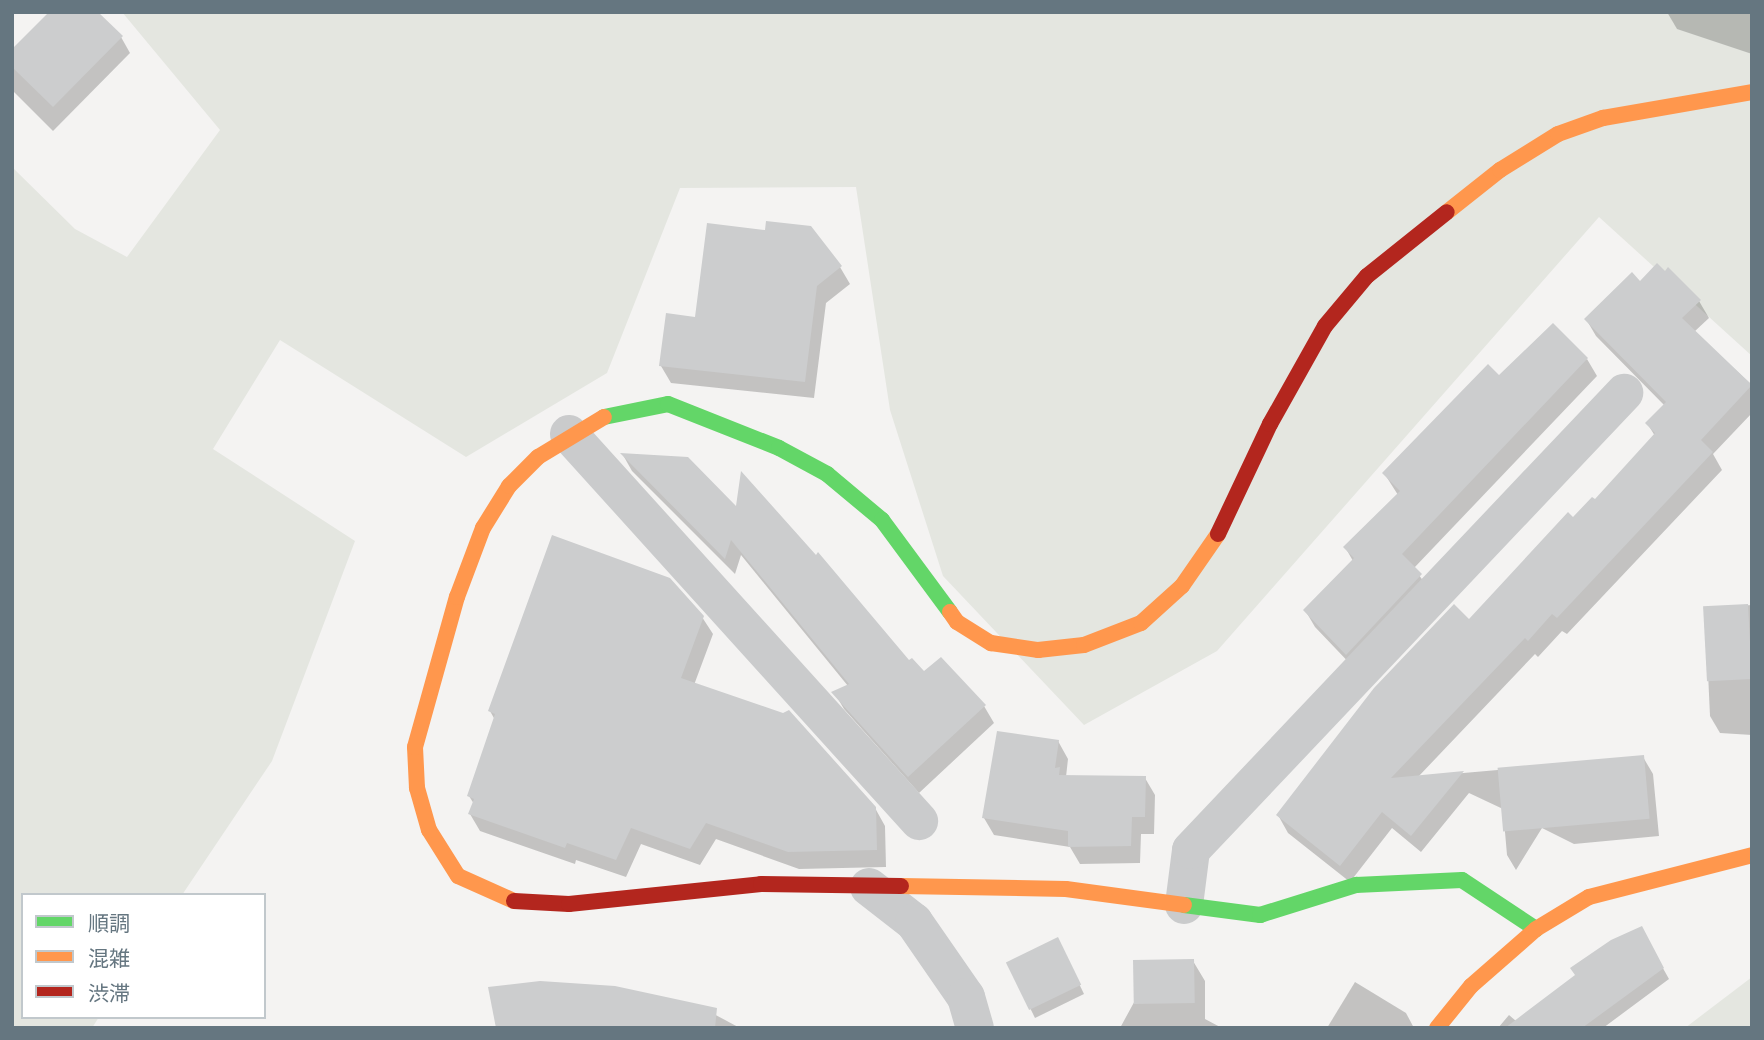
<!DOCTYPE html>
<html>
<head>
<meta charset="utf-8">
<style>
  body { margin:0 }
  #map { position:relative; width:1764px; height:1040px; overflow:hidden; background:#f4f3f2; font-family:"Varela Round","Noto Sans JP",sans-serif }
  div>[style] { position:absolute }
  [style*='--x'] { left:calc(var(--x)*1px); top:calc(var(--y)*1px); width:calc(var(--w)*1px); rotate:calc(var(--a)*1deg) }
  .green>* { inset:0; background:#e4e6e0 }
  .shadow>* { inset:0; background:#0003 }
  .building>* { inset:0; background:#cccdce; transform-origin:0 0 }
  .street>* { height:38px; margin:-19px; padding:0 19px; transform-origin:19px; border-radius:19px; background:#cacbcc }
  .fast>* { height:16px; margin:-8px; padding:0 8px; transform-origin:8px; border-radius:8px; background:#63d668 }
  .slow>* { height:16px; margin:-8px; padding:0 8px; transform-origin:8px; border-radius:8px; background:#ff974d }
  .jam>* { height:16px; margin:-8px; padding:0 8px; transform-origin:8px; border-radius:8px; background:#b3261e }
  span { translate:-50% -50%; white-space:nowrap; text-align:center; line-height:1.15; -webkit-text-stroke:7px #fff; paint-order:stroke }
  .frame { position:absolute; inset:0; border:14px solid #657680; pointer-events:none }
  .legend { position:absolute; left:21px; top:893px; width:245px; height:126px; box-sizing:border-box; background:#fff; border:2px solid #c1c8cc; margin:0; padding:9px 12px; list-style:none; font-size:21px; color:#657680 }
  .legend li { display:flex; align-items:center; gap:14px; height:35px }
  .legend b { width:35px; border:2px solid #c1c8cc }
</style>
</head>
<body>
<div id="map">
  <div class="green">
    <div style="clip-path:polygon(122px 12px,1752px 12px,1752px 356px,1599px 217px,1217px 651px,1084px 725px,943px 576px,890px 410px,856px 187px,680px 188px,607px 373px,466px 457px,280px 340px,213px 449px,355px 541px,272px 761px,182px 895px,23px 895px,23px 1017px,99px 1017px,92px 1028px,12px 1028px,12px 167px,75px 229px,127px 257px,220px 130px)"></div>
    <div style="clip-path:polygon(1752px 977px,1752px 1028px,1685px 1028px)"></div>
  </div>
  <div class="shadow">
    <div style="clip-path:polygon(1667px 12px,1752px 12px,1752px 54px,1677px 29px)"></div>
    <div style="clip-path:polygon(121px 37px,130px 53px,53px 131px,12px 90px,12px 52px)"></div>
    <div style="clip-path:polygon(766px 232px,840px 267px,850px 284px,826px 303px,814px 398px,671px 383px,661px 366px)"></div>
    <div style="clip-path:polygon(1640px 283px,1699px 301px,1709px 318px,1694px 332px,1752px 385px,1752px 413px,1713px 454px,1722px 470px,1567px 634px,1562px 631px,1538px 657px,1535px 654px,1418px 777px,1643px 757px,1653px 774px,1659px 836px,1574px 844px,1542px 828px,1516px 870px,1507px 855px,1503px 809px,1469px 793px,1421px 852px,1392px 828px,1350px 882px,1288px 833px,1278px 815px,1469px 621px,1595px 502px,1655px 436px,1647px 423px,1665px 406px,1596px 336px,1586px 319px)"></div>
    <div style="clip-path:polygon(1587px 359px,1597px 376px,1414px 568px,1431px 592px,1357px 671px,1315px 627px,1305px 610px,1353px 561px,1345px 547px,1398px 495px,1384px 473px)"></div>
    <div style="clip-path:polygon(623px 455px,737px 510px,909px 663px,984px 706px,994px 723px,919px 793px,844px 709px,834px 692px,848px 686px,741px 555px,735px 574px,632px 471px)"></div>
    <div style="clip-path:polygon(1752px 605px,1752px 735px,1720px 733px,1710px 716px,1705px 608px)"></div>
    <div style="clip-path:polygon(702px 617px,713px 634px,694px 685px,875px 808px,885px 826px,886px 867px,799px 869px,716px 839px,700px 865px,641px 844px,626px 877px,576px 860px,575px 864px,480px 831px,470px 814px,474px 804px,469px 796px,495px 720px,490px 711px)"></div>
    <div style="clip-path:polygon(1058px 741px,1068px 759px,1066px 777px,1145px 778px,1155px 795px,1154px 834px,1141px 834px,1140px 863px,1080px 864px,1070px 847px,994px 835px,984px 818px)"></div>
    <div style="clip-path:polygon(1641px 929px,1669px 979px,1603px 1028px,1498px 1028px,1509px 1015px,1516px 1021px)"></div>
    <div style="clip-path:polygon(1062px 948px,1084px 994px,1035px 1018px,1008px 963px)"></div>
    <div style="clip-path:polygon(1193px 961px,1205px 981px,1205px 1019px,1222px 1028px,1120px 1028px,1156px 962px)"></div>
    <div style="clip-path:polygon(1355px 982px,1406px 1013px,1414px 1028px,1327px 1028px)"></div>
    <div style="clip-path:polygon(697px 1005px,740px 1028px,497px 1028px)"></div>
  </div>
  <div class="building">
    <div style="clip-path:polygon(49px 12px,98px 12px,123px 36px,53px 107px,12px 67px,12px 49px)"></div>
    <div style="clip-path:polygon(766px 221px,811px 226px,842px 266px,817px 286px,805px 382px,659px 366px,666px 313px,695px 317px,707px 223px,765px 230px)"></div>
    <div style="clip-path:polygon(1657px 263px,1665px 271px,1668px 267px,1701px 300px,1682px 318px,1752px 385px,1701px 440px,1713px 452px,1557px 618px,1552px 614px,1528px 641px,1525px 638px,1391px 778px,1464px 771px,1411px 836px,1382px 812px,1340px 866px,1276px 815px,1374px 688px,1454px 604px,1469px 619px,1568px 512px,1573px 517px,1592px 497px,1595px 499px,1655px 433px,1645px 423px,1666px 402px,1584px 319px,1632px 272px,1640px 281px)"></div>
    <div style="clip-path:polygon(1553px 323px,1588px 358px,1402px 554px,1422px 574px,1346px 655px,1303px 610px,1354px 558px,1343px 547px,1400px 491px,1382px 473px,1488px 364px,1499px 375px)"></div>
    <div style="clip-path:polygon(620px 453px,688px 457px,736px 506px,741px 471px,816px 555px,818px 552px,909px 660px,912px 658px,924px 671px,941px 657px,986px 705px,908px 777px,831px 692px,849px 684px,731px 540px,725px 559px)"></div>
    <div style="clip-path:polygon(552px 535px,670px 578px,704px 616px,681px 678px,783px 713px,789px 710px,876px 807px,877px 850px,788px 852px,706px 823px,690px 849px,631px 828px,616px 860px,567px 843px,565px 848px,468px 814px,474px 799px,467px 796px,495px 714px,488px 711px)"></div>
    <div style="left:1748px;top:604px;width:75px;height:45px;rotate:87deg"></div>
    <div style="clip-path:polygon(997px 731px,1059px 740px,1055px 768px,1060px 767px,1059px 775px,1146px 776px,1145px 817px,1132px 817px,1131px 846px,1068px 847px,1068px 831px,982px 818px)"></div>
    <div style="left:1644px;top:755px;width:64px;height:147px;rotate:85deg"></div>
    <div style="clip-path:polygon(1642px 926px,1664px 968px,1582px 1028px,1505px 1028px,1575px 975px,1570px 968px,1611px 940px)"></div>
    <div style="left:1058px;top:937px;width:53px;height:58px;rotate:64deg"></div>
    <div style="left:1194px;top:959px;width:44px;height:61px;rotate:89deg"></div>
    <div style="clip-path:polygon(540px 981px,615px 986px,717px 1008px,715px 1028px,496px 1028px,488px 987px)"></div>
  </div>
  <div class="street">
    <div style="--x:569;--y:434;--w:522;--a:47.87"></div>
    <div style="--x:869;--y:887;--w:57;--a:37.9"></div>
    <div style="--x:914;--y:922;--w:91;--a:55.3"></div>
    <div style="--x:966;--y:997;--w:32;--a:74"></div>
    <div style="--x:1184;--y:905;--w:55;--a:-82.7"></div>
    <div style="--x:1191;--y:850;--w:630;--a:-46.54"></div>
  </div>
  <div class="fast">
    <div style="--x:604;--y:417;--w:65;--a:-11.5"></div>
    <div style="--x:668;--y:404;--w:119;--a:21.6"></div>
    <div style="--x:779;--y:448;--w:55;--a:28.4"></div>
    <div style="--x:827;--y:474;--w:72;--a:39.9"></div>
    <div style="--x:882;--y:520;--w:114;--a:53.5"></div>
    <div style="--x:1184;--y:905;--w:77;--a:7.5"></div>
    <div style="--x:1260;--y:915;--w:101;--a:-17.4"></div>
    <div style="--x:1356;--y:885;--w:106;--a:-2.7"></div>
    <div style="--x:1462;--y:880;--w:89;--a:33.5"></div>
  </div>
  <div class="slow">
    <div style="--x:1447;--y:212;--w:68;--a:-38.4"></div>
    <div style="--x:1500;--y:170;--w:68;--a:-31.8"></div>
    <div style="--x:1558;--y:134;--w:48;--a:-19.6"></div>
    <div style="--x:1603;--y:118;--w:151;--a:-9.9"></div>
    <div style="--x:950;--y:612;--w:12;--a:55"></div>
    <div style="--x:957;--y:622;--w:40;--a:32"></div>
    <div style="--x:991;--y:643;--w:48;--a:8.5"></div>
    <div style="--x:1038;--y:650;--w:46;--a:-6.2"></div>
    <div style="--x:1084;--y:645;--w:61;--a:-21.1"></div>
    <div style="--x:1141;--y:623;--w:55;--a:-42.1"></div>
    <div style="--x:1182;--y:586;--w:63;--a:-55.3"></div>
    <div style="--x:901;--y:886;--w:165;--a:1"></div>
    <div style="--x:1066;--y:889;--w:119;--a:7.7"></div>
    <div style="--x:514;--y:901;--w:61;--a:-155.9"></div>
    <div style="--x:458;--y:876;--w:54;--a:-122.2"></div>
    <div style="--x:429;--y:830;--w:44;--a:-105.9"></div>
    <div style="--x:417;--y:788;--w:41;--a:-92.8"></div>
    <div style="--x:415;--y:747;--w:156;--a:-74.4"></div>
    <div style="--x:457;--y:597;--w:74;--a:-69.4"></div>
    <div style="--x:483;--y:528;--w:49;--a:-58.2"></div>
    <div style="--x:509;--y:486;--w:41;--a:-45"></div>
    <div style="--x:538;--y:457;--w:77;--a:-31.2"></div>
    <div style="--x:1437;--y:1028;--w:54;--a:-51"></div>
    <div style="--x:1471;--y:986;--w:86;--a:-41.2"></div>
    <div style="--x:1536;--y:929;--w:62;--a:-31.1"></div>
    <div style="--x:1589;--y:897;--w:168;--a:-14.4"></div>
  </div>
  <div class="jam">
    <div style="--x:1218;--y:534;--w:122;--a:-64.7"></div>
    <div style="--x:1270;--y:424;--w:112;--a:-60.7"></div>
    <div style="--x:1325;--y:326;--w:65;--a:-50"></div>
    <div style="--x:1367;--y:276;--w:102;--a:-38.7"></div>
    <div style="--x:514;--y:901;--w:55;--a:3.1"></div>
    <div style="--x:569;--y:904;--w:193;--a:-5.9"></div>
    <div style="--x:761;--y:884;--w:140;--a:0.8"></div>
  </div>
  <div class="frame"></div>
  <ul class="legend">
  <li><b style="height:9px;background:#63d668"></b>順調</li>
  <li><b style="height:9px;background:#ff974d"></b>混雑</li>
  <li><b style="height:9px;background:#b3261e"></b>渋滞</li>
  </ul>
</div>
</body>
</html>
